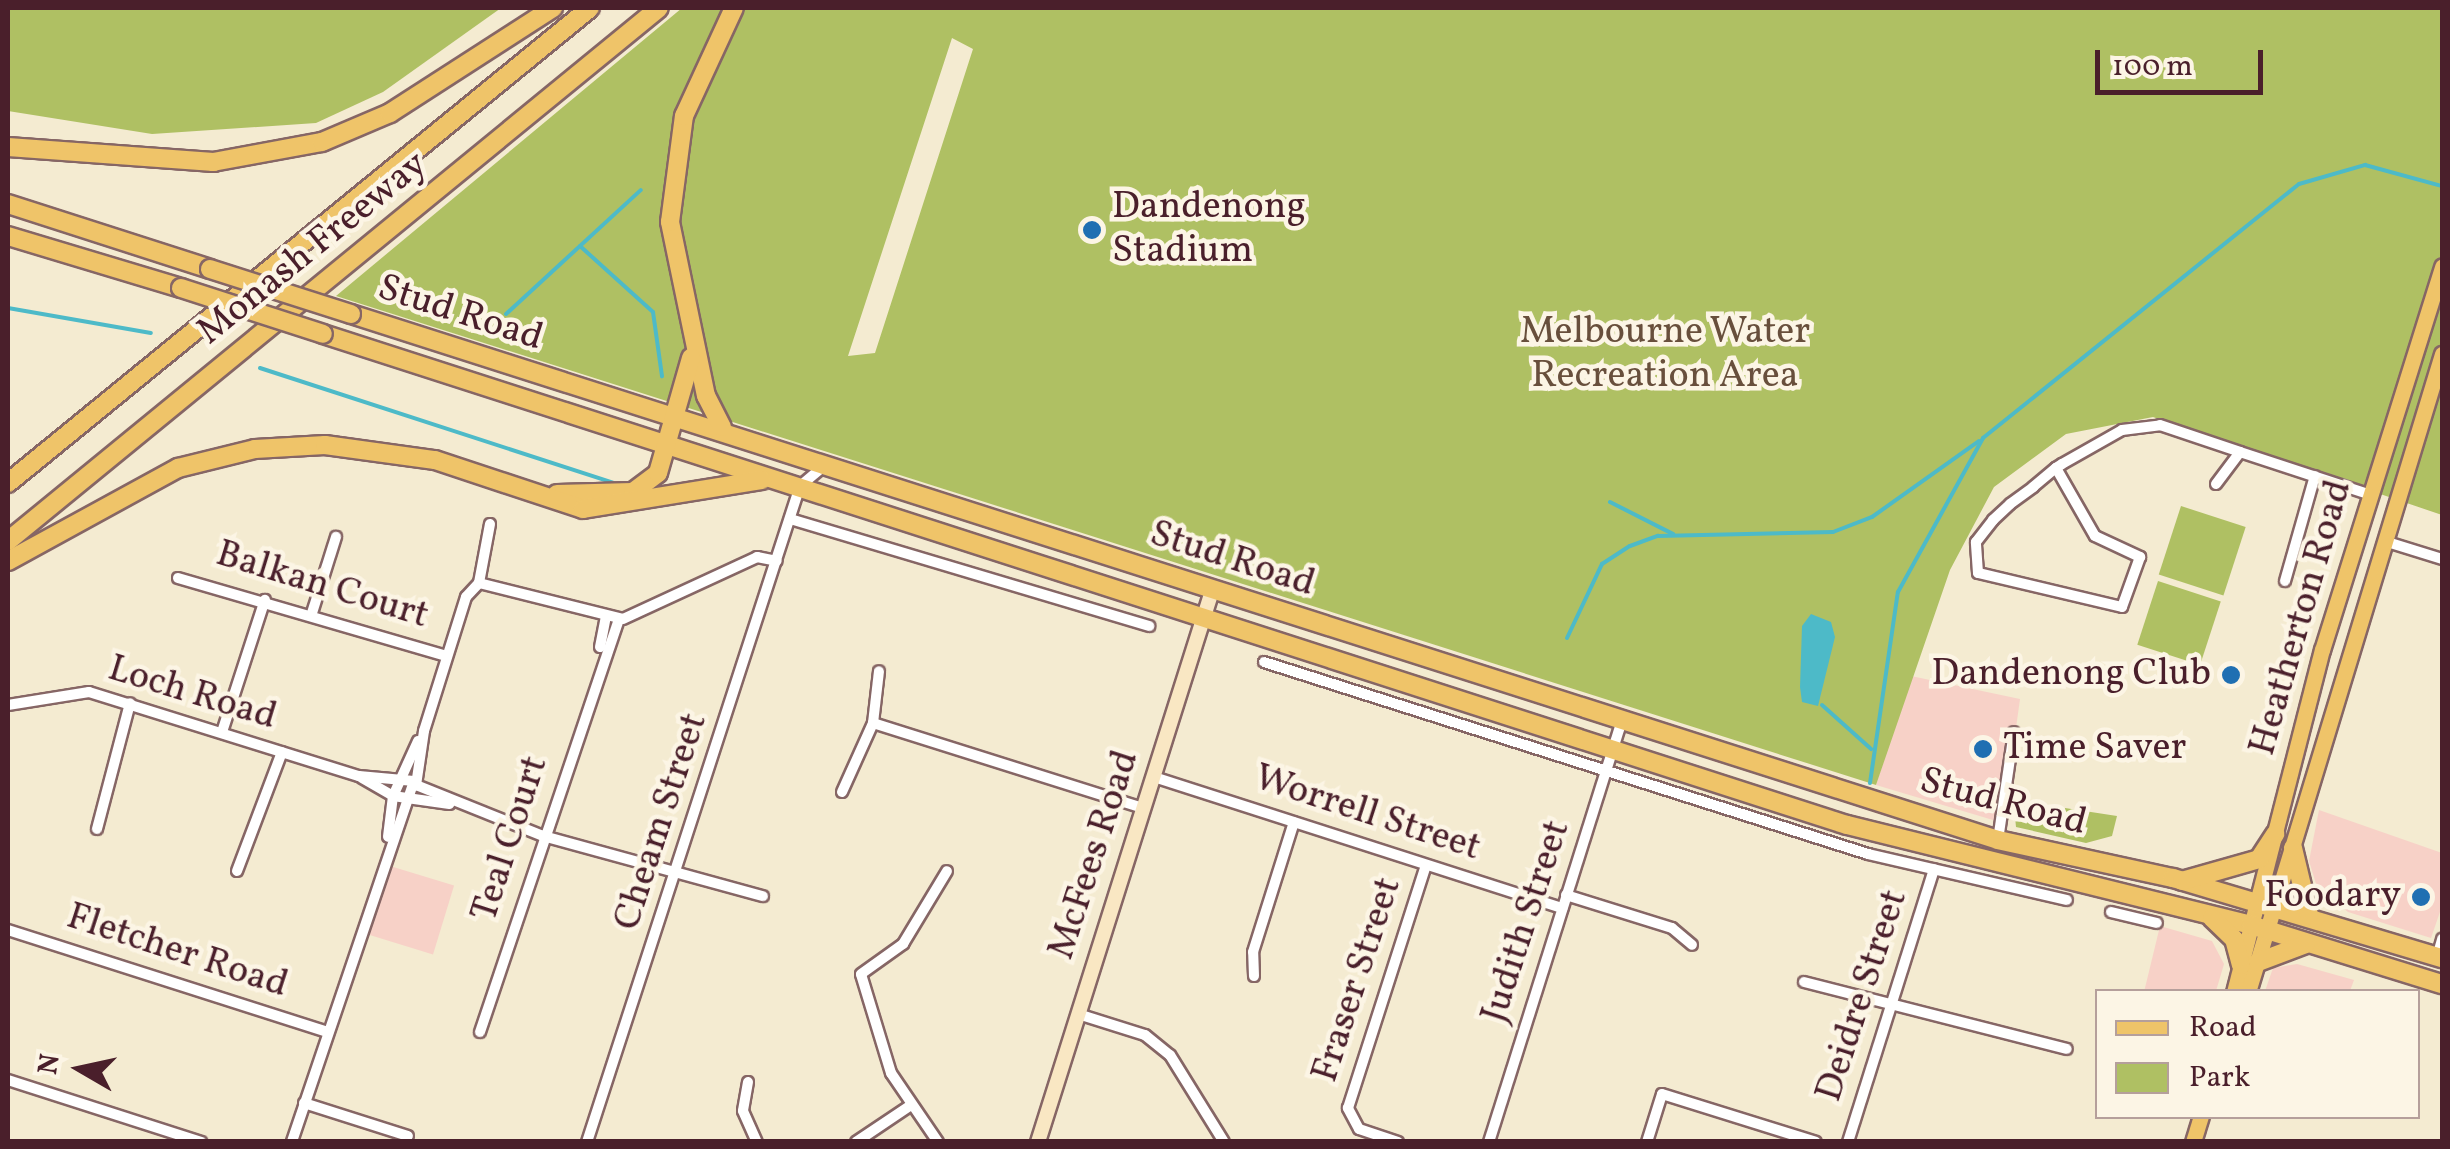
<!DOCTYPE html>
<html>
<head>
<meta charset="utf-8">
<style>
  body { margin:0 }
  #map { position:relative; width:2450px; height:1149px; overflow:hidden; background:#f4ebd1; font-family:Vollkorn,serif }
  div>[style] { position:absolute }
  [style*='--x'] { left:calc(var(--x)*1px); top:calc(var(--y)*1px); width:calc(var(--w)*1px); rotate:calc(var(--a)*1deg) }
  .built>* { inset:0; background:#f7d1c7; transform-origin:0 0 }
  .green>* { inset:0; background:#afc063; transform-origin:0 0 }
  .water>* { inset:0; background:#4dbac8 }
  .stream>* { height:4px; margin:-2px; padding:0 2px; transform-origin:2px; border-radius:2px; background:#4dbac8 }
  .roads { filter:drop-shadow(2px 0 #866665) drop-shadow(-2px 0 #866665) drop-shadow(0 2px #866665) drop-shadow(0 -2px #866665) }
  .street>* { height:10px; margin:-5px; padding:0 5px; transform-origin:5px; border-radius:5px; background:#fff }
  .secondary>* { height:14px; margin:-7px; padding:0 7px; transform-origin:7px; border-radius:7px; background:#f9e7c3 }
  .primary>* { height:15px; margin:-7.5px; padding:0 7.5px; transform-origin:7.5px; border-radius:7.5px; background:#efc469 }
  .highway>* { height:18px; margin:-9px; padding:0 9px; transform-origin:9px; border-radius:9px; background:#efc469 }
  .bridges { filter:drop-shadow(2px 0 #866665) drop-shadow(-2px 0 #866665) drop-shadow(0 2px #866665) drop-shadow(0 -2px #866665) }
  .highway-bridge>* { height:18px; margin:-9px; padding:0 9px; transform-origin:9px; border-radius:9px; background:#efc469 }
  .dots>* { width:28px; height:28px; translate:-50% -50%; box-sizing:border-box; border:5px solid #fcf5e5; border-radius:50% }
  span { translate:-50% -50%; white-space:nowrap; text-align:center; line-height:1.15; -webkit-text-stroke:9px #fcf5e5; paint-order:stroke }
  .poi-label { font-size:38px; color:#4a1f2b }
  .left { translate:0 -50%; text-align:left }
  .right { translate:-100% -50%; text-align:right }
  .street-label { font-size:38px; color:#4a1f2b }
  .park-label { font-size:38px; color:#684f3c }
  .frame { position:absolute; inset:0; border:10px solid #4a1f2b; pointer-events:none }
  .legend { position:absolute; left:2095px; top:989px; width:325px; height:130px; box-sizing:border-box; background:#fcf5e5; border:2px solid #b59f9b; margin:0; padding:12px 18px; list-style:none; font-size:30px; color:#4a1f2b }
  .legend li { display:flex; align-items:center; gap:20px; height:50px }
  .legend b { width:50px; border:2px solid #b59f9b }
  .north { position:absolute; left:30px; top:1019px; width:100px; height:100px; -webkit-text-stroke:8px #fcf5e5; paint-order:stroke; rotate:279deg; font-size:28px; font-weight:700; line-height:40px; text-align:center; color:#4a1f2b }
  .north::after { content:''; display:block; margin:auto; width:35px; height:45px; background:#4a1f2b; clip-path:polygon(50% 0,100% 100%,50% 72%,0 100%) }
  .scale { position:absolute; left:2095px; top:50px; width:168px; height:45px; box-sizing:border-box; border:5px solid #4a1f2b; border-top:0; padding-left:12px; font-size:30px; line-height:35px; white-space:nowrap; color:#4a1f2b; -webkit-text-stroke:8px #fcf5e5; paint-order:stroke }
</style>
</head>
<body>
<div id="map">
  <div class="built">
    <div style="clip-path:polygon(1911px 676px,2020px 699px,2003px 823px,1876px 785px)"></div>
    <div style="clip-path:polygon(2319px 810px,2442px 853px,2442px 906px,2431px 938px,2348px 912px,2317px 887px,2309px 861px)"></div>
    <div style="left:390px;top:866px;width:67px;height:72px;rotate:17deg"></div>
    <div style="clip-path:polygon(2160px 926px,2212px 941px,2224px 964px,2216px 991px,2144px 992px)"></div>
    <div style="clip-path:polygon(2297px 964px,2354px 980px,2350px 991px,2265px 991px,2273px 968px)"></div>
  </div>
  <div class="green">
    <div style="clip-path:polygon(8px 8px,501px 8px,383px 92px,316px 123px,152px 134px,8px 111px)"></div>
    <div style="clip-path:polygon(evenodd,682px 8px,2442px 8px,2442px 515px,2153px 417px,2066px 434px,1994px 487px,1950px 570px,1876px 785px,336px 296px,682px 8px,952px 38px,973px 49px,875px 353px,848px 356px,952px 38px)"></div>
    <div style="left:2181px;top:506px;width:68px;height:72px;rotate:18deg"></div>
    <div style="left:2158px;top:581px;width:66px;height:67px;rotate:18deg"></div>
    <div style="clip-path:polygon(2065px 808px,2117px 816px,2112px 836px,2086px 843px,2016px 827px,2015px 817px,2060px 822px)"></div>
  </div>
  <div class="water">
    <div style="clip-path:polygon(1811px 614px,1831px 622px,1835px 637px,1818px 706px,1802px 702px,1800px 687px,1802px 626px)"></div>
  </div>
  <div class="stream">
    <div style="--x:580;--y:246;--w:98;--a:42.1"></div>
    <div style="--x:653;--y:312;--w:65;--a:82"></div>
    <div style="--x:8;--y:308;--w:145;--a:9.9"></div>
    <div style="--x:506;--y:314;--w:183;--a:-42.6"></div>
    <div style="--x:260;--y:368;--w:371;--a:18"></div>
    <div style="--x:1610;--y:502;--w:71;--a:26.9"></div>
    <div style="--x:1567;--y:638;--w:82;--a:-64.7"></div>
    <div style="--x:1602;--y:564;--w:33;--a:-33"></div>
    <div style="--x:1630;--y:546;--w:30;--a:-20"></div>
    <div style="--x:1658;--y:536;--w:175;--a:-1.3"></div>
    <div style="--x:1833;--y:532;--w:42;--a:-21"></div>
    <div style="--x:1872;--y:517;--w:131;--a:-35.4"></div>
    <div style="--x:1822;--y:705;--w:66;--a:41.9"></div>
    <div style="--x:1870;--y:783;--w:193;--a:-81.7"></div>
    <div style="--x:1898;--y:592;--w:176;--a:-61.1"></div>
    <div style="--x:1983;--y:438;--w:405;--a:-38.8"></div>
    <div style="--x:2299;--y:184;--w:69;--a:-16.1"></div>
    <div style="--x:2365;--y:165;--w:80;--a:15.3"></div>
  </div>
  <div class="roads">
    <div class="street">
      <div style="--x:2056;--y:468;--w:78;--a:60.2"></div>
      <div style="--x:2095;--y:536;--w:50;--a:25"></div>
      <div style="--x:2140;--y:557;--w:53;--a:109.8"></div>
      <div style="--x:2122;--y:607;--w:148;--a:-166.7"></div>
      <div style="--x:1978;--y:573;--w:31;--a:-94"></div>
      <div style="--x:1976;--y:542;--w:28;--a:-52"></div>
      <div style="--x:1993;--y:520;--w:23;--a:-43"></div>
      <div style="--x:2010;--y:504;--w:29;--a:-36"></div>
      <div style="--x:2033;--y:487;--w:30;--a:-40"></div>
      <div style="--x:2056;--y:468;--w:7;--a:-34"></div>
      <div style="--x:2062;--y:464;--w:69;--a:-29.5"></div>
      <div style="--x:2122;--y:430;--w:38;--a:-7"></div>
      <div style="--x:2160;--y:425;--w:84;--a:18.6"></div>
      <div style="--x:2216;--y:484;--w:40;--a:-53"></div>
      <div style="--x:2240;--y:452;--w:138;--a:18.2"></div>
      <div style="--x:790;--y:519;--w:375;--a:16.6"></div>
      <div style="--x:490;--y:524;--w:60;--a:100.6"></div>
      <div style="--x:479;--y:583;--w:19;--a:133"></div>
      <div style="--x:466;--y:597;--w:140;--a:107.4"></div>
      <div style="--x:424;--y:731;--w:55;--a:98.4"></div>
      <div style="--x:416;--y:785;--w:137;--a:21.9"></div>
      <div style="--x:543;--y:836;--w:228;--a:15.3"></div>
      <div style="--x:2384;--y:541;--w:61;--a:17.2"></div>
      <div style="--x:178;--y:578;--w:280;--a:16.2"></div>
      <div style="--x:2285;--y:581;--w:109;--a:-74.1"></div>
      <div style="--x:479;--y:583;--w:148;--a:14"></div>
      <div style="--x:623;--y:619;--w:148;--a:-24.8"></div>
      <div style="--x:757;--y:557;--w:20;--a:11"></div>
      <div style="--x:312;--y:613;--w:80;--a:-72.5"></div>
      <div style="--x:600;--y:647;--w:32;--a:-79"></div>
      <div style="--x:1264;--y:662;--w:634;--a:17.63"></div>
      <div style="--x:1868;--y:854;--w:204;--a:13"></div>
      <div style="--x:8;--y:705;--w:82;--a:-9.1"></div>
      <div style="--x:89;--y:692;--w:283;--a:17.3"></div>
      <div style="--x:359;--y:776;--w:55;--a:5.2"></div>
      <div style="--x:414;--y:781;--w:381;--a:108.7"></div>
      <div style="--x:873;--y:723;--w:283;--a:17.5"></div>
      <div style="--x:222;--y:732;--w:139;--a:-72"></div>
      <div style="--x:418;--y:741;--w:60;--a:114.4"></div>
      <div style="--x:393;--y:796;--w:57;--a:8.1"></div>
      <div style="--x:1154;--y:777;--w:429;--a:17.8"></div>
      <div style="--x:362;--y:778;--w:36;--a:30"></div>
      <div style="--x:393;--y:796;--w:41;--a:97"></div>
      <div style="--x:842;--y:792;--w:76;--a:-65.8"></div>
      <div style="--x:873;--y:723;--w:52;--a:-83.4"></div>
      <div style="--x:97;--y:829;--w:130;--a:-75.3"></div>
      <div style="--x:1998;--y:840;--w:109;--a:-81.6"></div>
      <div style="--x:237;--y:871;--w:127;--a:-69.3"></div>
      <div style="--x:1566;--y:895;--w:111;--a:17.3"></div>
      <div style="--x:1672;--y:928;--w:26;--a:40"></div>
      <div style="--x:2111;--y:912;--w:47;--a:13.4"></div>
      <div style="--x:8;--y:930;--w:335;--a:17.7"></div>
      <div style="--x:2437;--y:957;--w:19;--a:-74"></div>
      <div style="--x:1254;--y:976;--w:24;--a:-92"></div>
      <div style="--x:1253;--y:952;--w:136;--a:-72.5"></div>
      <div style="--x:1804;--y:982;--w:271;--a:14.3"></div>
      <div style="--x:1078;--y:1014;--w:70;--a:17.4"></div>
      <div style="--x:1145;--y:1035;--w:32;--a:39"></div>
      <div style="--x:1170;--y:1055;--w:102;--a:58.2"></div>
      <div style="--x:480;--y:1032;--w:436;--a:-71.4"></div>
      <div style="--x:8;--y:1080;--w:203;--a:17.8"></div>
      <div style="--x:748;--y:1082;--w:29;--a:100"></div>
      <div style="--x:743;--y:1111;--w:34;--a:66"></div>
      <div style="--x:304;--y:1103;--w:109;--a:17.6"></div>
      <div style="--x:587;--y:1142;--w:690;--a:-72.01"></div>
      <div style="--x:800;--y:486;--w:33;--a:-40"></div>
      <div style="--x:856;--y:1142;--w:63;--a:-33.9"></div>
      <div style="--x:938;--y:1142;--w:83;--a:-124.3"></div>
      <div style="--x:891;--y:1073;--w:103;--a:-106.9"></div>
      <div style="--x:861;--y:974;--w:52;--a:-35.5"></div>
      <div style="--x:903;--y:944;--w:85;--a:-58.9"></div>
      <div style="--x:1398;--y:1142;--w:41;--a:-161.6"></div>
      <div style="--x:1359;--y:1129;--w:24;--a:-118"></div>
      <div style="--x:1348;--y:1108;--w:255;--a:-72.2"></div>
      <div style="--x:1489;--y:1142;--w:442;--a:-72.5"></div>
      <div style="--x:1647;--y:1142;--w:50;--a:-72.6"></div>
      <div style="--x:1662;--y:1094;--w:161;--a:17.3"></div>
      <div style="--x:1848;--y:1142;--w:286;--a:-72.5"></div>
    </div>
    <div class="secondary">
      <div style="--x:1038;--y:1142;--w:581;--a:-72.47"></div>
    </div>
    <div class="primary">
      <div style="--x:2234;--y:992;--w:353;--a:-75.6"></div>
      <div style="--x:2322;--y:650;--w:402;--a:-72.6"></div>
      <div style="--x:2248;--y:992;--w:667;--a:-73.09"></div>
      <div style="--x:2193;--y:1142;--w:27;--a:-73"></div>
    </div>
    <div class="highway">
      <div style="--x:8;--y:147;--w:206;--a:4.2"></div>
      <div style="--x:213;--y:162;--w:111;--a:-10.4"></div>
      <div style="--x:322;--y:142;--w:74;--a:-23.1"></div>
      <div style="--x:390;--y:113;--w:194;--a:-32.8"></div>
      <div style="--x:8;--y:204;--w:212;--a:17.8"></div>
      <div style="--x:8;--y:236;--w:181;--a:16.7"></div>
      <div style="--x:351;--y:314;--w:1729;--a:17.71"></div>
      <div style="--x:1998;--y:840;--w:179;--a:12.3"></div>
      <div style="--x:2173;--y:878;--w:281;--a:16.6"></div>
      <div style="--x:323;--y:334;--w:1601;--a:17.86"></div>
      <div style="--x:1847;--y:825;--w:416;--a:13.9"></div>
      <div style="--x:2251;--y:925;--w:200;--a:17.2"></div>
      <div style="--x:722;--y:427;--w:35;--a:-117"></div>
      <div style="--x:706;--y:396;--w:178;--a:-101.7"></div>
      <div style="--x:670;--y:222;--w:107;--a:-82.5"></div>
      <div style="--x:684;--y:116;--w:119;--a:-65.2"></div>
      <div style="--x:8;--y:483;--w:751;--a:-39.22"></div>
      <div style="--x:557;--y:494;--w:76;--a:-1.5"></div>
      <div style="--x:633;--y:492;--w:31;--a:-37"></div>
      <div style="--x:658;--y:473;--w:120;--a:-74"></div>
      <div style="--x:8;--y:541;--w:841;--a:-39.31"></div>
      <div style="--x:8;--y:561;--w:194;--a:-28.7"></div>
      <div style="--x:178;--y:468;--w:79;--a:-13.9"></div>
      <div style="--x:255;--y:449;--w:70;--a:-3.3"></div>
      <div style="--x:325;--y:445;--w:111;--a:7.8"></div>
      <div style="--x:435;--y:460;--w:156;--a:18.3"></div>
      <div style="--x:583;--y:509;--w:181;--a:-9.2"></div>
      <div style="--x:2293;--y:848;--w:69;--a:76.6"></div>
      <div style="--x:2182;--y:881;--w:80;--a:-15.9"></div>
      <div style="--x:2259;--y:859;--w:30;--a:-57"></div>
      <div style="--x:2212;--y:918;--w:30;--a:44"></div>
      <div style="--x:2234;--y:939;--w:27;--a:75"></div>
      <div style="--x:2258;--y:962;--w:51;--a:-20.6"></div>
    </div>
  </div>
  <div class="bridges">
    <div class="highway-bridge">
      <div style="--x:210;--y:269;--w:148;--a:17.7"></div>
      <div style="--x:181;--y:288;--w:149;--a:17.9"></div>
    </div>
  </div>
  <div class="dots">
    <div style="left:1092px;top:230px;background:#1f6fb2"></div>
    <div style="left:2231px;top:675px;background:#1f6fb2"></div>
    <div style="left:1983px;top:749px;background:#1f6fb2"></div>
    <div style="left:2421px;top:897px;background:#1f6fb2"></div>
  </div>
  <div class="poi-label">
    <span class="left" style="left:1112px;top:230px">Dandenong<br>Stadium</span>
    <span class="right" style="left:2211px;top:675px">Dandenong Club</span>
    <span class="left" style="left:2003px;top:749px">Time Saver</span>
    <span class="right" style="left:2401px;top:897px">Foodary</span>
  </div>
  <div class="street-label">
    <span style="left:313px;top:249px;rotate:-39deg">Monash Freeway</span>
    <span style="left:460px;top:314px;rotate:18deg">Stud Road</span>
    <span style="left:1232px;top:560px;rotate:18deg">Stud Road</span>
    <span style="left:322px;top:586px;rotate:17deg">Balkan Court</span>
    <span style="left:2302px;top:618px;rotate:-74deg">Heatherton Road</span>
    <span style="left:192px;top:694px;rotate:17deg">Loch Road</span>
    <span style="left:2003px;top:803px;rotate:15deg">Stud Road</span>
    <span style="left:1367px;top:814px;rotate:18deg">Worrell Street</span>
    <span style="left:662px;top:822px;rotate:-72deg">Cheam Street</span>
    <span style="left:511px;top:839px;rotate:-72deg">Teal Court</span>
    <span style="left:1095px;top:855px;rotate:-72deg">McFees Road</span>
    <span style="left:1527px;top:922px;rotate:-72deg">Judith Street</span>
    <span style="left:177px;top:952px;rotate:18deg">Fletcher Road</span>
    <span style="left:1358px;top:980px;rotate:-72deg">Fraser Street</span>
    <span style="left:1863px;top:996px;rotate:-72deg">Deidre Street</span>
  </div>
  <div class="park-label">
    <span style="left:1665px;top:355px">Melbourne Water<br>Recreation Area</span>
  </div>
  <div class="frame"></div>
  <ul class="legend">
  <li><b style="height:12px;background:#efc469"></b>Road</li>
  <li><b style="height:28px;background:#afc063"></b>Park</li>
  </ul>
  <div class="north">N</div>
  <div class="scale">100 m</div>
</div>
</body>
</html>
